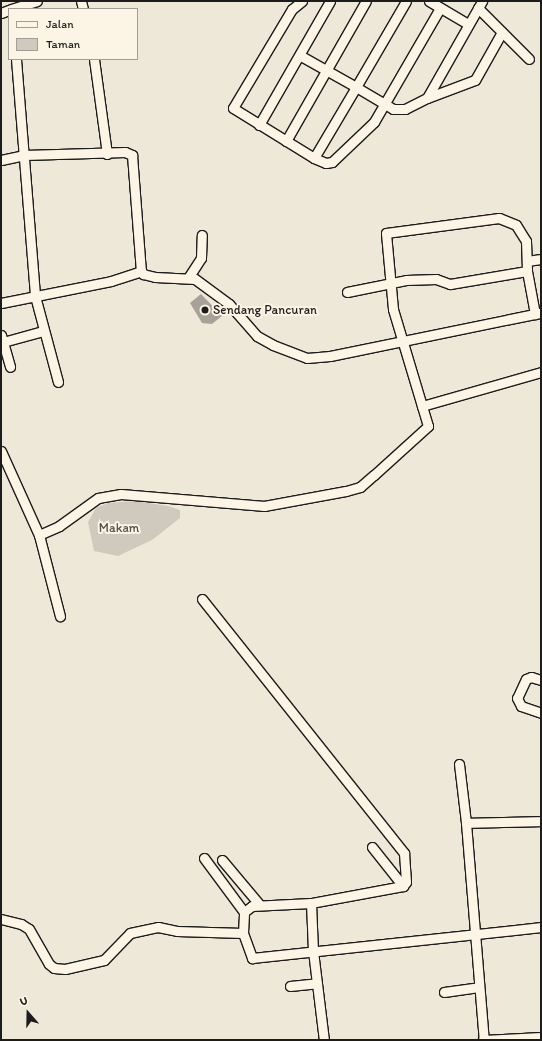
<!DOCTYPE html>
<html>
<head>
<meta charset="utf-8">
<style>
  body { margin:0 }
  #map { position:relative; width:542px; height:1041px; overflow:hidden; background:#eee8d9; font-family:Itim,sans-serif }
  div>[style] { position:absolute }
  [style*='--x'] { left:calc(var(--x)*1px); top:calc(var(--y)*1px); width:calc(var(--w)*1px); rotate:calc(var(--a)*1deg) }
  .green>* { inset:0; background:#cfcabd }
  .water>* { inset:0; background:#a7a299 }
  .roads { filter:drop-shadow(1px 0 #1c1c1c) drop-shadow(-1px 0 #1c1c1c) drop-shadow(0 1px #1c1c1c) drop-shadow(0 -1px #1c1c1c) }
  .minor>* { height:9px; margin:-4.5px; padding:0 4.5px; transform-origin:4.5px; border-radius:4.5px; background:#fcf5e5 }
  .dots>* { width:11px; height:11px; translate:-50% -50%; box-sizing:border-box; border:2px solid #fcf5e5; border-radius:50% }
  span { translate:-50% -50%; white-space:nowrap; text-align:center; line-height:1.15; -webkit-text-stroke:4px #fcf5e5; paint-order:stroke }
  .poi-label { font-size:13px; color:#1c1c1c }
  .left { translate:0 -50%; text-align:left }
  .park-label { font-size:13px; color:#52504c }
  .frame { position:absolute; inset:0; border:2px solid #1c1c1c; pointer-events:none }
  .legend { position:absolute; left:8px; top:8px; width:130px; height:52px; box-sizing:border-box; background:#fcf5e5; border:1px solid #a29e95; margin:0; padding:5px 7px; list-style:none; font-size:12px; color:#1c1c1c }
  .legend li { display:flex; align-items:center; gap:8px; height:20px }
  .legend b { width:20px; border:1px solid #a29e95 }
  .north { position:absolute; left:8px; top:993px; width:40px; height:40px; -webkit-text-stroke:3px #fcf5e5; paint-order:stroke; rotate:340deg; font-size:11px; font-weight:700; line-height:16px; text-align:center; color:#1c1c1c }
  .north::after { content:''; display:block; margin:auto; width:14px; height:18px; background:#1c1c1c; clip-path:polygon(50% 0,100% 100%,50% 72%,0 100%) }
</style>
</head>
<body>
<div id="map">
  <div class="green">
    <div style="clip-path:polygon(135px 501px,168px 506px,180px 510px,180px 518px,152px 540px,118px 556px,94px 551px,88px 522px,96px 508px,108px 503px)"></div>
  </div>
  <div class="water">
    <div style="clip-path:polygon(201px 294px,222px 316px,212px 324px,202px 323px,190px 303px)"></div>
  </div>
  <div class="roads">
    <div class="minor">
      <div style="--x:81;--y:1;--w:8;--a:76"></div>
      <div style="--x:302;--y:1;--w:13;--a:141"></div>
      <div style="--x:292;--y:9;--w:115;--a:120.8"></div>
      <div style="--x:233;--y:108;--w:95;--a:31.7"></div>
      <div style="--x:314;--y:158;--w:82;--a:-59.4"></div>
      <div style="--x:356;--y:87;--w:43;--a:30.7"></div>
      <div style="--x:393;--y:109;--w:12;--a:0"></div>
      <div style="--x:405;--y:109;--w:25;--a:-27"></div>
      <div style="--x:427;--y:98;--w:51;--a:-20.6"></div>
      <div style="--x:475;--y:80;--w:55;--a:-60.6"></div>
      <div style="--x:429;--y:1;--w:45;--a:30.5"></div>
      <div style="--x:478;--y:8;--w:72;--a:45"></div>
      <div style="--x:11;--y:9;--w:27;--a:-17"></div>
      <div style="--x:1;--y:13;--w:9;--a:-21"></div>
      <div style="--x:301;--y:56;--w:63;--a:29.4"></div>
      <div style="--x:356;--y:87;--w:99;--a:-59.8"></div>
      <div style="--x:16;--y:59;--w:238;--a:85.4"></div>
      <div style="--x:35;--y:296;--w:89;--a:75"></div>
      <div style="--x:94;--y:59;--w:96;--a:82.2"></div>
      <div style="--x:427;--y:98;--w:112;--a:-60.4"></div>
      <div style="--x:259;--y:125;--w:143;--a:-60.2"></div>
      <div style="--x:286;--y:141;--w:161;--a:-60.3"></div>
      <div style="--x:314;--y:158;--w:13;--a:23"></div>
      <div style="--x:326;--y:163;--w:6;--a:-9"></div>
      <div style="--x:332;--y:162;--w:58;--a:-43.6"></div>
      <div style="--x:374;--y:122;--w:132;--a:-59.9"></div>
      <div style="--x:1;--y:160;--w:24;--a:-12"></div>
      <div style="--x:24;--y:155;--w:101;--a:-1.7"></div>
      <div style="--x:125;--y:152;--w:8;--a:23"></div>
      <div style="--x:132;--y:155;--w:116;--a:85.6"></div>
      <div style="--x:527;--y:261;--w:14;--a:-8"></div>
      <div style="--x:188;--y:278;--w:24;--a:-57"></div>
      <div style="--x:201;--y:258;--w:23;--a:-88"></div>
      <div style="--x:347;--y:292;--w:60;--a:-11.5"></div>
      <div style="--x:406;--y:280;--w:30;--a:-2"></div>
      <div style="--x:436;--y:279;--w:15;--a:20"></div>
      <div style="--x:450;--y:284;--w:78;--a:-9.6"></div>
      <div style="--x:1;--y:303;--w:112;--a:-11.3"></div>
      <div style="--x:111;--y:281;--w:32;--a:-18"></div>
      <div style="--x:141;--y:271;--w:4;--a:56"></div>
      <div style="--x:143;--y:274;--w:12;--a:14"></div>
      <div style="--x:155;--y:277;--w:40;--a:2.9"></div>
      <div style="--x:195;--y:279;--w:42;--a:36.3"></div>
      <div style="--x:229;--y:304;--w:43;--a:48.8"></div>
      <div style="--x:257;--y:336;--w:18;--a:29"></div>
      <div style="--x:273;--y:345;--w:36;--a:21"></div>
      <div style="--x:307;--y:358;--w:23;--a:-5"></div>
      <div style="--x:330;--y:356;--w:214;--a:-11.6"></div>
      <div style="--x:1;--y:335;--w:33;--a:74"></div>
      <div style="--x:3;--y:342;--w:41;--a:-15.4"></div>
      <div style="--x:422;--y:406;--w:124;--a:-15.9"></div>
      <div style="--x:1;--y:451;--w:92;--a:65.7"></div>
      <div style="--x:39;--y:535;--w:84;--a:75.5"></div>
      <div style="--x:39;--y:535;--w:22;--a:-24"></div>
      <div style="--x:59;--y:526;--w:48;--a:-35.7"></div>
      <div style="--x:98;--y:498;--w:23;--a:-10"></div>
      <div style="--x:121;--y:494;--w:144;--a:4.8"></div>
      <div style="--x:264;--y:506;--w:83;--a:-10.4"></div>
      <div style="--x:346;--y:491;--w:15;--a:-16"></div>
      <div style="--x:360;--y:487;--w:18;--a:-41"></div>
      <div style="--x:374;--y:475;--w:73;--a:-42.2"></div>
      <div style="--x:428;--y:426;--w:122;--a:-106.7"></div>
      <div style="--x:393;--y:309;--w:76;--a:-95.3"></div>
      <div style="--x:386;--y:233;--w:114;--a:-7.6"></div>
      <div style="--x:499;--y:218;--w:18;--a:22"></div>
      <div style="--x:516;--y:225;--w:19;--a:58"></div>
      <div style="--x:526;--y:241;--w:30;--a:88"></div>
      <div style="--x:527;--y:271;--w:44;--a:79.5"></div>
      <div style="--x:202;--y:599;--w:325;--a:51.5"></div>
      <div style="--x:404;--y:853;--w:29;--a:86"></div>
      <div style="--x:406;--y:882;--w:5;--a:127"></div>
      <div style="--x:403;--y:886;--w:94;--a:169.5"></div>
      <div style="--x:541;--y:680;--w:10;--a:-163"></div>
      <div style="--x:531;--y:677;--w:5;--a:158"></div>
      <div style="--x:526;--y:679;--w:21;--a:115"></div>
      <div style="--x:517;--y:698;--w:9;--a:63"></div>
      <div style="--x:521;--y:706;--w:21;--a:19"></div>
      <div style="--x:459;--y:764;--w:59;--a:83.2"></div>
      <div style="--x:466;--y:823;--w:218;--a:85.3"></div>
      <div style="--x:466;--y:823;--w:75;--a:-1.5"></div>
      <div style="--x:372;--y:847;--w:50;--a:51.5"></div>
      <div style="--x:204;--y:858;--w:67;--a:53.5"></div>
      <div style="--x:222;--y:860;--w:57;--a:49.9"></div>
      <div style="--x:1;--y:919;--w:21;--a:14"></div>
      <div style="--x:21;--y:924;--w:9;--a:32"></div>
      <div style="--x:29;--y:929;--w:40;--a:60.3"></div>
      <div style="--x:49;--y:964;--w:6;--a:39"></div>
      <div style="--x:54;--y:968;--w:11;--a:5"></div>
      <div style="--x:65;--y:969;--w:40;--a:-13"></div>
      <div style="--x:104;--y:960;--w:37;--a:-46"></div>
      <div style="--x:130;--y:933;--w:29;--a:-12"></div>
      <div style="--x:158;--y:927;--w:19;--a:12"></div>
      <div style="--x:177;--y:931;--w:66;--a:1.7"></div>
      <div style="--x:243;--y:933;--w:27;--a:70"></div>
      <div style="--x:252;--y:958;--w:291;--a:-6.1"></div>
      <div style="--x:243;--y:933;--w:21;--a:-87"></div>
      <div style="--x:244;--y:912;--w:10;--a:-37"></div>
      <div style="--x:252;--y:906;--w:59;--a:-2.9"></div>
      <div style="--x:311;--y:903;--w:48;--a:87.6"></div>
      <div style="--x:313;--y:951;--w:90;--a:83"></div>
      <div style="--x:290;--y:986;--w:27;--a:-6"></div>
      <div style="--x:444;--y:992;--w:35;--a:-8"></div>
      <div style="--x:483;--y:1040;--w:58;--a:-3"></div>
    </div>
  </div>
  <div class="dots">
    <div style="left:205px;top:310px;background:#1c1c1c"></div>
  </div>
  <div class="poi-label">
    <span class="left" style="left:213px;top:310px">Sendang Pancuran</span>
  </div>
  <div class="park-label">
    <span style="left:119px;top:528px">Makam</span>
  </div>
  <div class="frame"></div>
  <ul class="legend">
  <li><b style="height:5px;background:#fcf5e5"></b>Jalan</li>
  <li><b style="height:11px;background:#cfcabd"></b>Taman</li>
  </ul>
  <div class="north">U</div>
</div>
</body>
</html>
